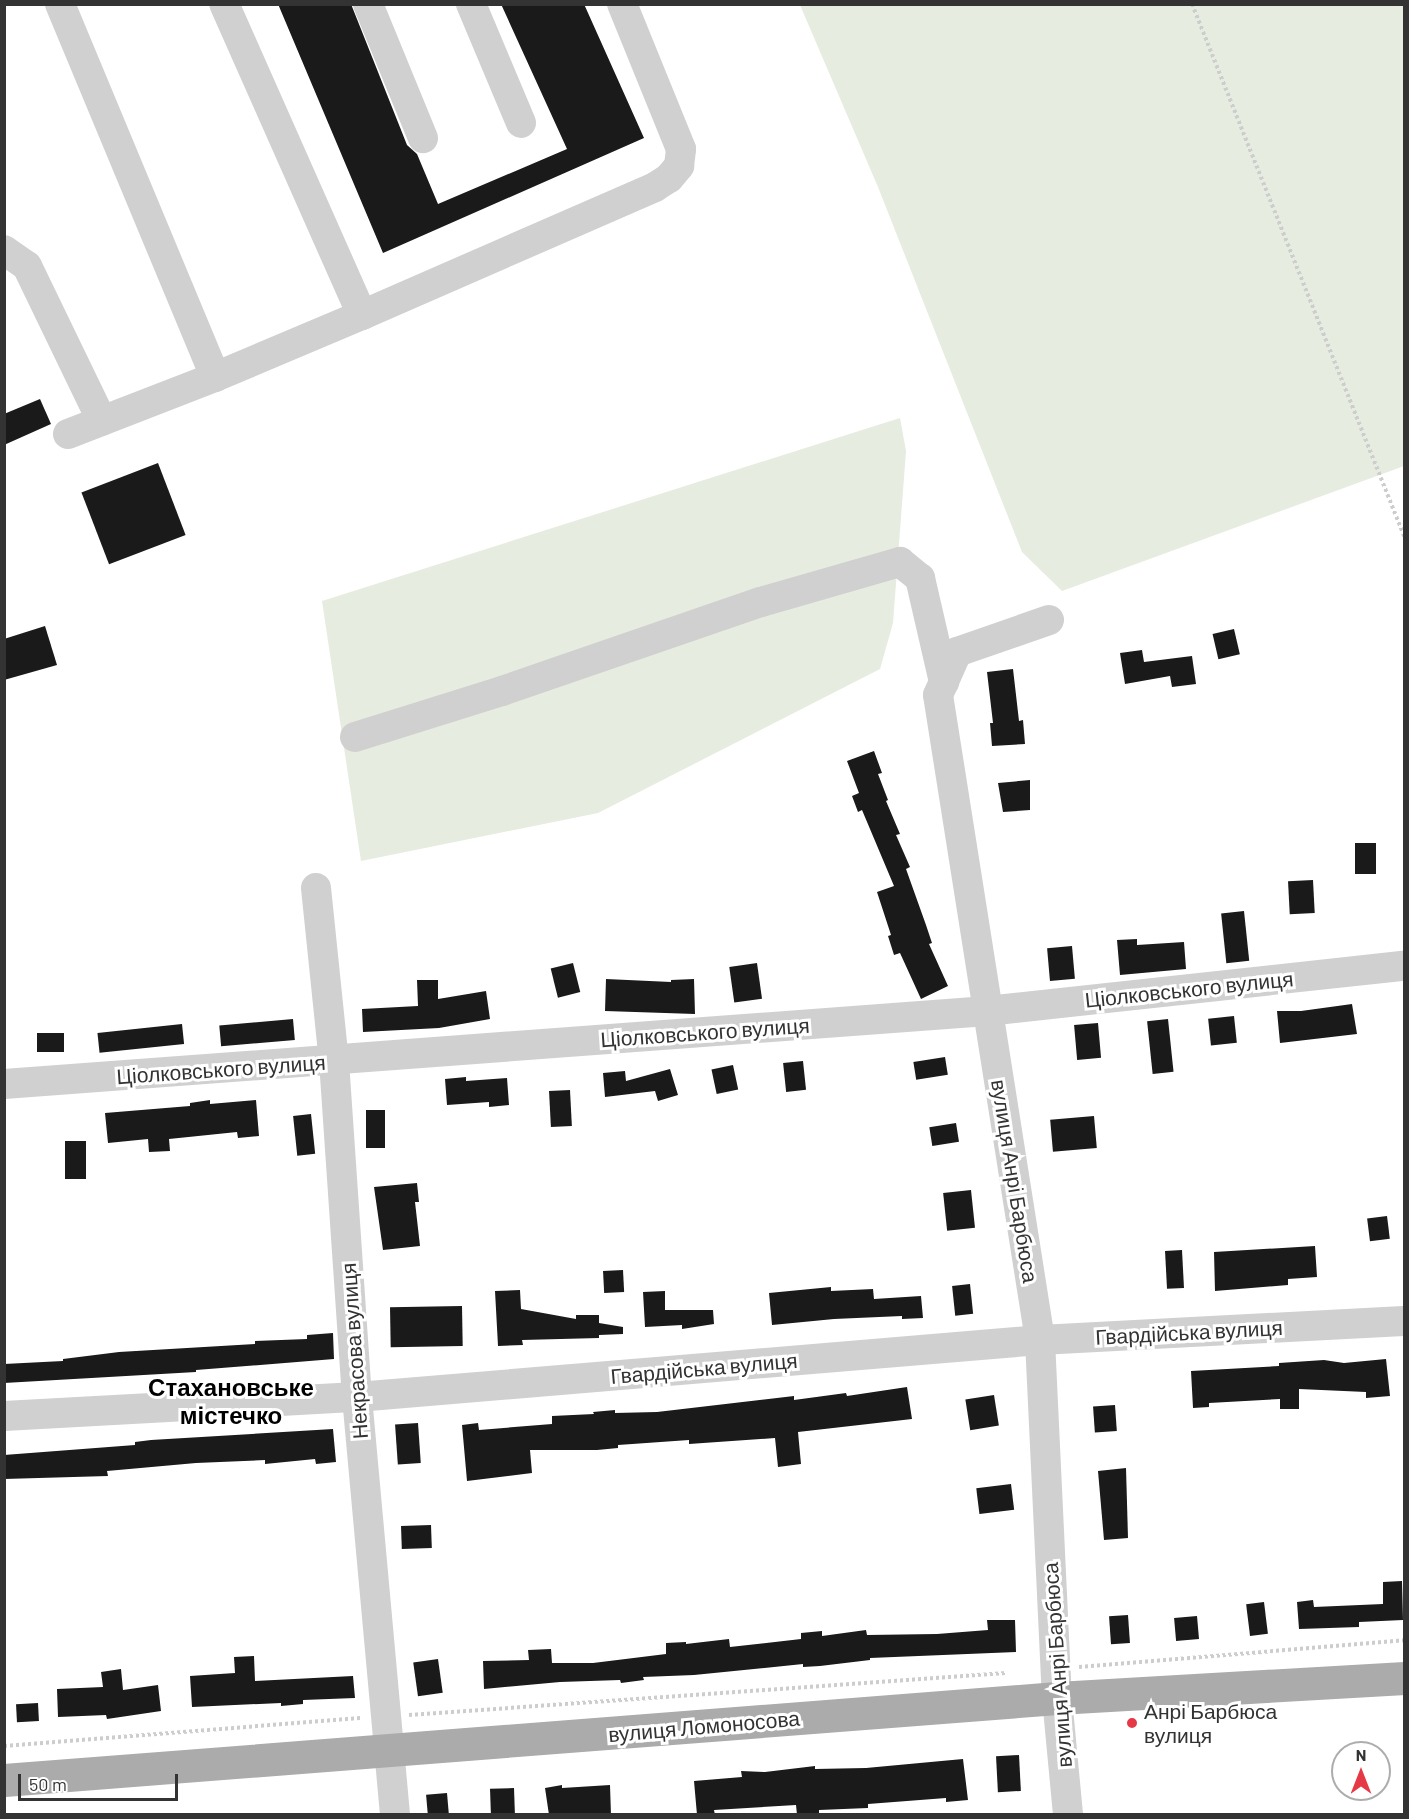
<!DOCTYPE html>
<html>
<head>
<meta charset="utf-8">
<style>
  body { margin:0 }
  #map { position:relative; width:1409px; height:1819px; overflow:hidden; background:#fff; font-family:Barlow,sans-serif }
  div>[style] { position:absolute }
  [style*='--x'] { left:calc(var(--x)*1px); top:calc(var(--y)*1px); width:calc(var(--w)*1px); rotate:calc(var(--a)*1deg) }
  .green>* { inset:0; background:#e6ecdf }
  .building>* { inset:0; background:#1a1a1a; transform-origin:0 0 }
  .path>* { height:4px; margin-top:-2px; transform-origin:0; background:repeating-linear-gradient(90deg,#cdcdcd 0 3px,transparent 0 6px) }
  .minor>* { height:30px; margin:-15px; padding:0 15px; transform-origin:15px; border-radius:15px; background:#d0d0d0 }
  .major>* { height:33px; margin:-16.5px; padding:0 16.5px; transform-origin:16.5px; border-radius:16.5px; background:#ababab }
  .dots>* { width:16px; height:16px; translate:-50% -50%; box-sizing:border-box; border:3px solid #fff; border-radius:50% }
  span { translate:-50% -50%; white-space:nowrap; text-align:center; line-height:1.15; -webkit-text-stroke:6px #fff; paint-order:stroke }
  .street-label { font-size:21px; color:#333 }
  .poi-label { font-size:21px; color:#333 }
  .left { translate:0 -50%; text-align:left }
  .quarter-label { font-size:24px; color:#000; font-weight:700 }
  .frame { position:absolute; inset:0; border:6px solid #333; pointer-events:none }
  .north { position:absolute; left:1331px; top:1741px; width:60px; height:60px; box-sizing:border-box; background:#fff; border:2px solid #adadad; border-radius:50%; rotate:0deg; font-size:16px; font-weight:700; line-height:24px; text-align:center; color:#333 }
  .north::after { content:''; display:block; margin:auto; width:21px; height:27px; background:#e63946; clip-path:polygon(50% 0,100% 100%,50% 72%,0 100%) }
  .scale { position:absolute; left:18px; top:1774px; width:160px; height:27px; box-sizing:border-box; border:3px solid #333; border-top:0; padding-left:8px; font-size:18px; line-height:21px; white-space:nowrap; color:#333; -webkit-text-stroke:4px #fff; paint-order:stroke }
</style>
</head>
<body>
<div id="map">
  <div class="green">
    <div style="clip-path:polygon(800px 5px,1404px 5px,1404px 466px,1062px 591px,1022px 552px,878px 187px)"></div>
    <div style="clip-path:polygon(900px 418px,906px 451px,893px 623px,880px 669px,598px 813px,361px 861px,322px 601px)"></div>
  </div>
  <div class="building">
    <div style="clip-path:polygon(278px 4px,351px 4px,407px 145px,417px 154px,438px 204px,567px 149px,501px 4px,584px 4px,644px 138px,383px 253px)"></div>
    <div style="clip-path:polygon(40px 399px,51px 424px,4px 445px,4px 414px)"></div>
    <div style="left:158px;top:463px;width:77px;height:82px;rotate:69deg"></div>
    <div style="clip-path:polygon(45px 626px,57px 665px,4px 680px,4px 639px)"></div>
    <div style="left:1234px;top:629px;width:26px;height:22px;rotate:77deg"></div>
    <div style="clip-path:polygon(1142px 650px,1144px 662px,1192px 656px,1196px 684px,1172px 687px,1170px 676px,1125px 684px,1120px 653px)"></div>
    <div style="clip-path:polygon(1013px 669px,1019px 721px,1023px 720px,1025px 744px,992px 746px,990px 723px,993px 723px,987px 672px)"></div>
    <div style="clip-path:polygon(874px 751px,882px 773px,878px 774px,888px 800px,886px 801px,900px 834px,896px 835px,910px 867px,906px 869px,926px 925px,932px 943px,929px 944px,948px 986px,921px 999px,900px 953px,894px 955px,888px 936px,891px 935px,877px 892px,894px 886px,862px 810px,858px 812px,852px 796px,859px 793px,847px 761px)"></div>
    <div style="clip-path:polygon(1030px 780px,1030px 810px,1003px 812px,998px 783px)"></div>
    <div style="left:1355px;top:843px;width:21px;height:31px"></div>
    <div style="left:1313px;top:880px;width:33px;height:25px;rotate:87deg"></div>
    <div style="left:1244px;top:911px;width:50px;height:23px;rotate:84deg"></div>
    <div style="clip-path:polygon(1137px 939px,1137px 945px,1184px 942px,1186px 969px,1120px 975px,1117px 940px)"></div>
    <div style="left:1072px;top:946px;width:33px;height:25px;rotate:85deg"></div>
    <div style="left:573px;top:963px;width:30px;height:23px;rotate:76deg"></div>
    <div style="left:757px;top:963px;width:36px;height:28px;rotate:82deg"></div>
    <div style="clip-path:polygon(606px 979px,671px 982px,671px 980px,694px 979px,695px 1014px,605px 1011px)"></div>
    <div style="clip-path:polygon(417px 980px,438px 980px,438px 999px,486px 991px,490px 1019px,439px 1028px,363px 1032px,362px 1009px,418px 1006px)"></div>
    <div style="clip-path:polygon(1352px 1004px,1357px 1034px,1280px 1043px,1277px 1011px,1301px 1011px)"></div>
    <div style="left:1234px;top:1016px;width:27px;height:26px;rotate:84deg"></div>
    <div style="left:293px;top:1019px;width:21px;height:74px;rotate:85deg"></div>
    <div style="left:1168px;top:1019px;width:53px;height:21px;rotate:84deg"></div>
    <div style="left:1098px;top:1023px;width:35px;height:24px;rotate:85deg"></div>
    <div style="left:182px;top:1024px;width:20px;height:85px;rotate:84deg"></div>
    <div style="left:64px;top:1033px;width:19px;height:27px;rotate:90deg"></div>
    <div style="left:945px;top:1057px;width:18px;height:32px;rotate:81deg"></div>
    <div style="left:803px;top:1061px;width:29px;height:20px;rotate:84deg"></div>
    <div style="left:733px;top:1065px;width:25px;height:22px;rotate:78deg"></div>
    <div style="clip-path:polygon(670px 1069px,678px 1095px,658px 1101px,655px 1091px,605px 1097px,603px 1073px,625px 1071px,626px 1081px)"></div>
    <div style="clip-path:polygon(466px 1077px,466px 1081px,507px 1078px,509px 1105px,489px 1107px,489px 1102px,447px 1105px,445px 1079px)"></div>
    <div style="left:570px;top:1090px;width:36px;height:21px;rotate:87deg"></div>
    <div style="clip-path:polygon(210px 1100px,210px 1104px,256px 1100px,259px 1136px,238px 1138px,237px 1132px,169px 1139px,170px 1151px,149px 1152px,148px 1139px,108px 1143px,105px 1113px,190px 1106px,190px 1103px)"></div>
    <div style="left:366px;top:1110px;width:19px;height:38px"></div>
    <div style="left:311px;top:1114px;width:40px;height:18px;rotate:84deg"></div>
    <div style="left:1094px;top:1116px;width:32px;height:44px;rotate:85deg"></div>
    <div style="left:956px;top:1123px;width:19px;height:27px;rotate:81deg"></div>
    <div style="left:65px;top:1141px;width:21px;height:38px"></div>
    <div style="clip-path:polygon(417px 1183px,419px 1202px,415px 1202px,420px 1246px,383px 1250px,374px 1187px)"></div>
    <div style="left:971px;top:1190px;width:38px;height:28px;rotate:84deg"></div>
    <div style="left:1387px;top:1216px;width:23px;height:20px;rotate:83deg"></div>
    <div style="clip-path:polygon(1315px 1246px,1317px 1277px,1288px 1279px,1288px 1285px,1215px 1291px,1214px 1252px)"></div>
    <div style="left:1182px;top:1250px;width:38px;height:17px;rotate:87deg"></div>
    <div style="left:623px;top:1270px;width:22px;height:20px;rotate:87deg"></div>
    <div style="left:970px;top:1284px;width:30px;height:18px;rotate:84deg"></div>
    <div style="clip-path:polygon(831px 1287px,831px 1291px,873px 1289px,874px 1299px,921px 1296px,923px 1318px,902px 1319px,902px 1316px,834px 1319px,772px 1325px,769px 1293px)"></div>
    <div style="clip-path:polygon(520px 1290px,521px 1309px,576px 1319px,576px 1315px,599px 1315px,599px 1323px,623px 1327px,623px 1334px,599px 1335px,599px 1338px,522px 1340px,523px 1345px,498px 1346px,495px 1291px)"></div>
    <div style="clip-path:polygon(665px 1291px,665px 1310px,713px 1310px,714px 1324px,682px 1329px,682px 1325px,645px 1327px,643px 1292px)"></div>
    <div style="left:462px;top:1306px;width:40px;height:72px;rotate:89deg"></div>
    <div style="clip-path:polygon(333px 1333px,334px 1359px,196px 1370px,196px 1372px,4px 1383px,4px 1364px,63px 1361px,63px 1359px,119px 1352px,255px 1344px,255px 1341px,307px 1339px,307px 1335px)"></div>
    <div style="clip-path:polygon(1386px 1359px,1390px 1396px,1366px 1398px,1366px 1392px,1299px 1389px,1299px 1409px,1280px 1409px,1280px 1399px,1209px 1403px,1209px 1407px,1193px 1408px,1191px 1371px,1279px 1366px,1279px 1363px,1324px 1360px,1344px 1363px)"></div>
    <div style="clip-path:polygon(907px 1387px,912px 1419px,798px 1432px,801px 1464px,778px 1467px,775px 1438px,689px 1444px,689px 1440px,618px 1445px,618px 1448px,597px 1450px,530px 1450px,532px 1473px,467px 1481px,462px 1425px,478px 1423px,479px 1430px,552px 1424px,552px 1416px,594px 1414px,593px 1412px,615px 1410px,615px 1413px,657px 1412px,794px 1396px,794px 1400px,846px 1393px,847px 1396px)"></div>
    <div style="left:994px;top:1395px;width:31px;height:29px;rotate:81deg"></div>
    <div style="left:1115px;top:1405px;width:26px;height:22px;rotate:86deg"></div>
    <div style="left:418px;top:1423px;width:40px;height:23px;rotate:86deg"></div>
    <div style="clip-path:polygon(333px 1429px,336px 1462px,316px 1464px,315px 1459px,265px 1464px,265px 1460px,196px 1463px,107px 1471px,108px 1476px,4px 1479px,4px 1455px,135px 1445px,135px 1442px,151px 1440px)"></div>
    <div style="clip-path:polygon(1126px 1468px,1128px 1538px,1104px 1540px,1098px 1471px)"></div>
    <div style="left:1011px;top:1484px;width:26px;height:35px;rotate:83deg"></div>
    <div style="left:431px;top:1525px;width:23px;height:30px;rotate:88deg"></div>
    <div style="clip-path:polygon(1402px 1581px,1403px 1620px,1359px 1622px,1359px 1627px,1299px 1629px,1297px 1602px,1313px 1600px,1314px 1607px,1383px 1604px,1383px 1582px)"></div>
    <div style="left:1264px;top:1602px;width:32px;height:18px;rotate:83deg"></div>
    <div style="left:1128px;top:1615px;width:28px;height:19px;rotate:86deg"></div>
    <div style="left:1197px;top:1616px;width:23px;height:23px;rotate:85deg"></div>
    <div style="clip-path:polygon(987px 1620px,1015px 1620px,1016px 1652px,870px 1658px,870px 1660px,820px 1666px,803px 1667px,803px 1664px,694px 1675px,643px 1677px,644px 1680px,621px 1683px,620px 1680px,560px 1682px,484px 1689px,483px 1661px,529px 1660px,528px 1650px,551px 1649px,552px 1663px,593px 1663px,666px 1654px,666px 1643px,686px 1642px,686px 1644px,729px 1639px,730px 1647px,801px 1639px,801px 1633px,822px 1631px,822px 1636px,866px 1630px,867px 1635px,937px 1634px,988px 1630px)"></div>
    <div style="clip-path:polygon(254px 1656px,255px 1681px,353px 1676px,355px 1698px,303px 1700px,303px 1704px,281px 1706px,281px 1703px,192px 1707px,190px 1676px,235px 1673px,234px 1657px)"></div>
    <div style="left:438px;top:1659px;width:34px;height:25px;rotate:82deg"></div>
    <div style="clip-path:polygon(121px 1669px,123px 1690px,158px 1685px,161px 1711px,107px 1719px,106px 1715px,58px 1717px,57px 1689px,103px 1687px,101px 1672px)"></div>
    <div style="left:38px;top:1703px;width:18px;height:22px;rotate:87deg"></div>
    <div style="left:1019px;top:1755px;width:36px;height:23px;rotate:87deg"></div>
    <div style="clip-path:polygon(963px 1759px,968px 1800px,946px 1802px,946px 1798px,868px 1804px,868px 1808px,819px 1810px,819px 1815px,797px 1815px,796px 1805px,714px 1810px,715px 1815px,697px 1815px,694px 1781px,742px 1777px,741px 1771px,765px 1772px,815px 1766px,815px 1769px,866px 1768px)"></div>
    <div style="clip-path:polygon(562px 1785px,562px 1788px,610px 1785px,611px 1815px,549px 1815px,545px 1788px)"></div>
    <div style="left:514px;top:1788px;width:27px;height:24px;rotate:88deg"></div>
    <div style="left:447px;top:1793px;width:22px;height:21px;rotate:85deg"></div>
  </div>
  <div class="path">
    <div style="--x:1192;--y:4;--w:573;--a:68.27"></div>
    <div style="--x:1079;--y:1667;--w:326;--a:-4.7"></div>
    <div style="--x:409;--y:1715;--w:598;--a:-4.02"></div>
    <div style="--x:4;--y:1746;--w:360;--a:-4.5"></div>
  </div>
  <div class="minor">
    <div style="--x:60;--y:4;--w:404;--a:67.4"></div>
    <div style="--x:368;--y:4;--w:145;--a:67.7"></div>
    <div style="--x:471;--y:4;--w:129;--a:67.2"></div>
    <div style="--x:4;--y:250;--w:28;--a:35"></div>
    <div style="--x:27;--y:266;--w:172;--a:64.2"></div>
    <div style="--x:362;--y:315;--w:320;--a:-23.6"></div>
    <div style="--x:655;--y:187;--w:17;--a:-33"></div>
    <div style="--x:669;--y:178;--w:16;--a:-50"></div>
    <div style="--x:679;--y:166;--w:17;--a:-83"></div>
    <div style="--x:681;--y:149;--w:157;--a:-112.1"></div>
    <div style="--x:68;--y:434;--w:158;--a:-21.2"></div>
    <div style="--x:215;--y:377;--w:160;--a:-22.9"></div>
    <div style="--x:362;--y:315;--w:340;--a:-113.9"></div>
    <div style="--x:1049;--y:620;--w:97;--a:160.8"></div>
    <div style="--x:957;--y:652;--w:47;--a:113.8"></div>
    <div style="--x:938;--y:695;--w:653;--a:81.01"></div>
    <div style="--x:1040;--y:1340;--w:358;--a:87.3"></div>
    <div style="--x:1057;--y:1698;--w:117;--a:84.6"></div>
    <div style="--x:355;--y:737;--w:154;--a:-17.4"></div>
    <div style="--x:502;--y:691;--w:274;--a:-19"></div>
    <div style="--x:761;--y:602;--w:145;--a:-16.1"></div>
    <div style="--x:900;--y:562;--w:26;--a:39"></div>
    <div style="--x:920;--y:578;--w:107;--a:77"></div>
    <div style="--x:316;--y:888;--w:174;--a:84.1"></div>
    <div style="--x:334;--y:1061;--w:337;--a:86.1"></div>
    <div style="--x:357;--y:1397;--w:419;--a:84.8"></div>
    <div style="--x:4;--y:1084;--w:986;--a:-4.25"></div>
    <div style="--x:987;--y:1011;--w:419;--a:-6.2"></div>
    <div style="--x:4;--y:1416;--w:354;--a:-3.1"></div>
    <div style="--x:357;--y:1397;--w:685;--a:-4.77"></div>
    <div style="--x:1040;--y:1340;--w:364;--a:-3"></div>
  </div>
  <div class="major">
    <div style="--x:4;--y:1780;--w:1056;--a:-4.45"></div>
    <div style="--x:1057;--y:1698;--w:348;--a:-3.3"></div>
  </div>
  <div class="dots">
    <div style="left:1132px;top:1723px;background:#e63946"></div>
  </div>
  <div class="street-label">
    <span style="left:1189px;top:989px;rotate:-6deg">Ціолковського вулиця</span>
    <span style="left:705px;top:1032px;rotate:-4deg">Ціолковського вулиця</span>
    <span style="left:221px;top:1069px;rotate:-4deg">Ціолковського вулиця</span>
    <span style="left:1015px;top:1181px;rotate:81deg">вулиця Анрі Барбюса</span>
    <span style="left:1189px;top:1332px;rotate:-3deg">Гвардійська вулиця</span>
    <span style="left:354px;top:1351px;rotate:-94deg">Некрасова вулиця</span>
    <span style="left:704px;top:1368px;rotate:-5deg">Гвардійська вулиця</span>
    <span style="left:1057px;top:1665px;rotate:-94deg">вулиця Анрі Барбюса</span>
    <span style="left:704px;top:1726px;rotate:-5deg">вулиця Ломоносова</span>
  </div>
  <div class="poi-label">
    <span class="left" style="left:1144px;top:1723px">Анрі Барбюса<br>вулиця</span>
  </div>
  <div class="quarter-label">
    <span style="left:231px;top:1401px">Стахановське<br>містечко</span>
  </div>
  <div class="frame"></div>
  <div class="north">N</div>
  <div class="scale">50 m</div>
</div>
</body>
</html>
